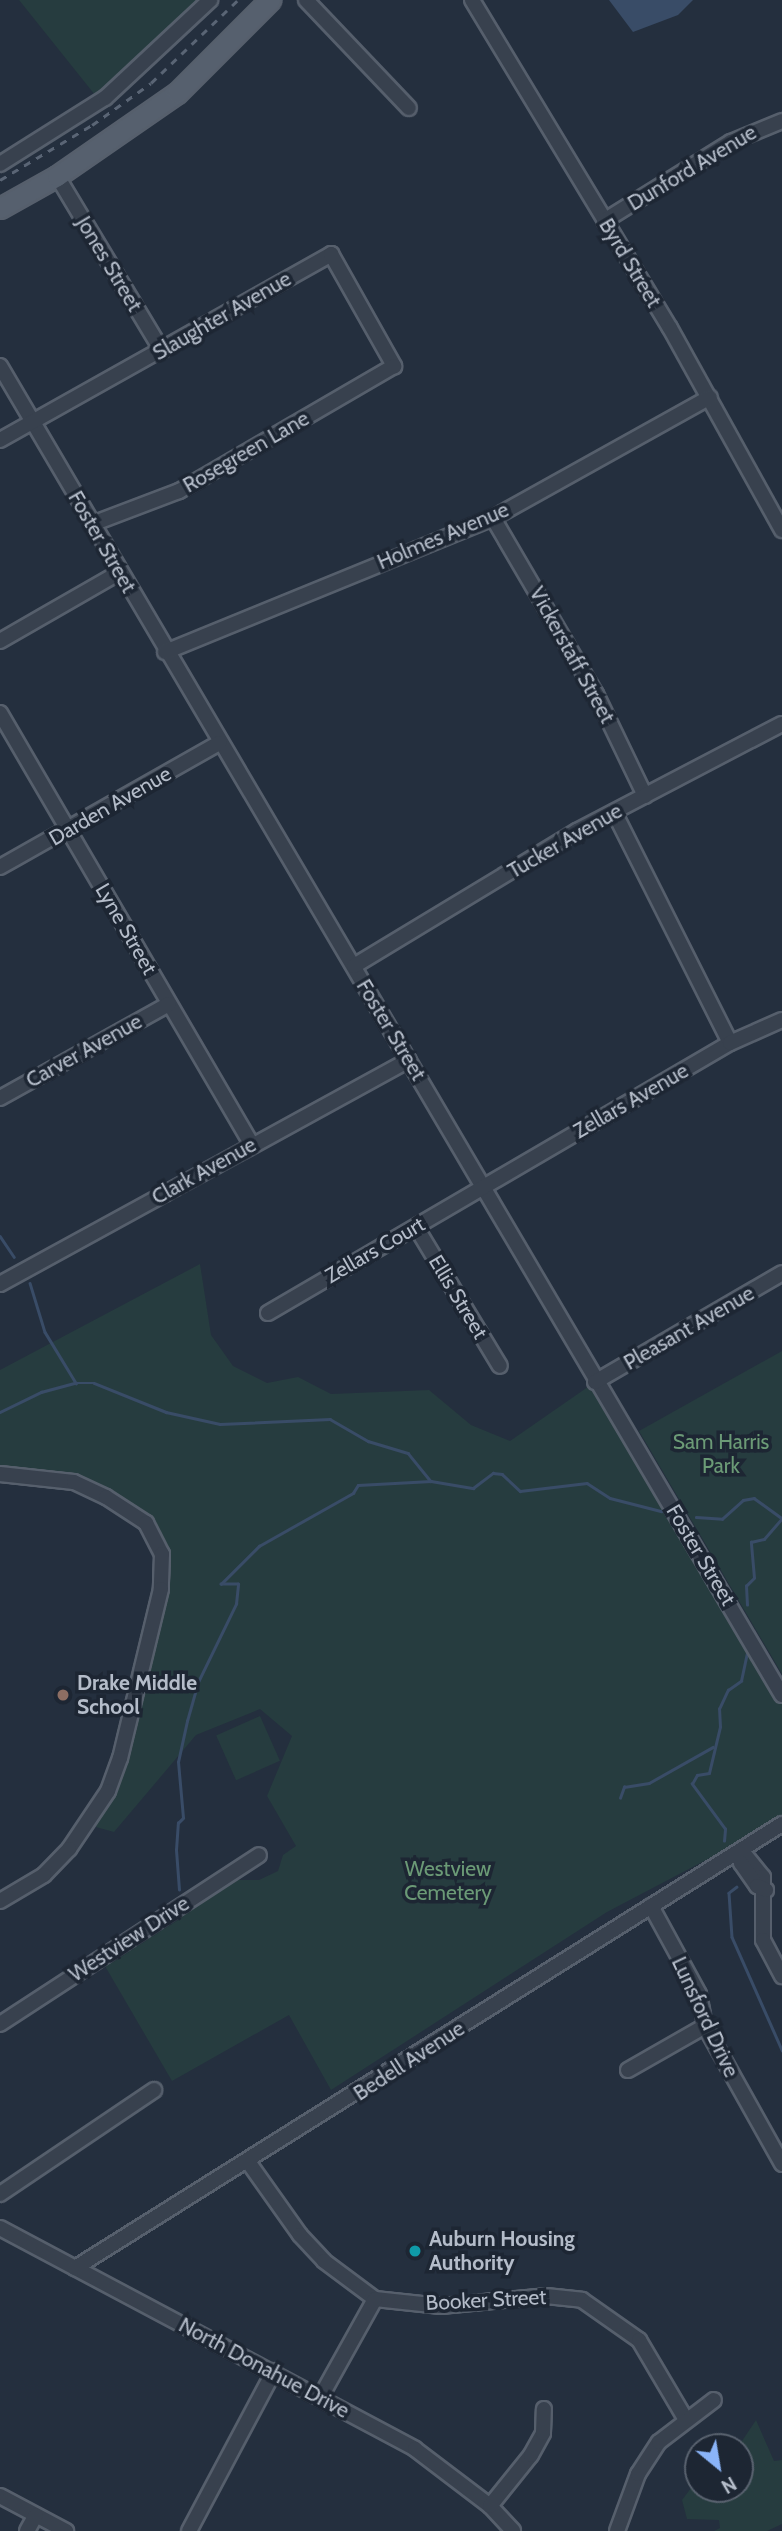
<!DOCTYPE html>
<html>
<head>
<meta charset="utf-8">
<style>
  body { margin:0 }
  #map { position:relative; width:782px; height:2531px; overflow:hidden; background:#242f3e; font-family:Cabin,sans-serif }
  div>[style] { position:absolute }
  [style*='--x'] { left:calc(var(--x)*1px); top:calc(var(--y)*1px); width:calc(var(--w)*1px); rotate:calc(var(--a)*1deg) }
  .green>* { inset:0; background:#263c3f; transform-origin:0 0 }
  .water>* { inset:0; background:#394c67 }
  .stream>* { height:2.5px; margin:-1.25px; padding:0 1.25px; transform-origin:1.25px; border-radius:1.25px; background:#394c67 }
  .roads { filter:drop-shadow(2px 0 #565f6c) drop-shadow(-2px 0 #565f6c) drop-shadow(0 2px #565f6c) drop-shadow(0 -2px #565f6c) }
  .minor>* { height:14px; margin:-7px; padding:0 7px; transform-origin:7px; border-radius:7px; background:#38414e }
  .major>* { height:19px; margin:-9.5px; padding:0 9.5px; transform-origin:9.5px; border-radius:9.5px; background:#56606e }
  .rail>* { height:2.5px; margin-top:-1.25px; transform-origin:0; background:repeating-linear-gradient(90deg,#5a6575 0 7px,transparent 0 14px) }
  .dots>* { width:19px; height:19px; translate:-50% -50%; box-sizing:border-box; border:4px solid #1d2633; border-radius:50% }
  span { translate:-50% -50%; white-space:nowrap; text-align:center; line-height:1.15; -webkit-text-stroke:7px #1d2633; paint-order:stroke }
  .street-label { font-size:21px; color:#b4bcc9 }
  .park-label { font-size:21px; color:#6b9a76 }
  .poi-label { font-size:21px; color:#b4bcc9; font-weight:700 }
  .left { translate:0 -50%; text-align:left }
  .north { position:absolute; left:684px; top:2433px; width:70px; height:70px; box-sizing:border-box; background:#1d2633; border:2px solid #59626f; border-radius:50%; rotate:150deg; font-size:19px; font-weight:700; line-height:28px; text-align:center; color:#b4bcc9 }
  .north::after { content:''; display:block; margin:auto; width:24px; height:32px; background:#8ab4f8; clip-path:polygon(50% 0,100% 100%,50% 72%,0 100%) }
</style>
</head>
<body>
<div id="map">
  <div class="green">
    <div style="clip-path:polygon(19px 0,202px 0,99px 100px)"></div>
    <div style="clip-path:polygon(200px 1264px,211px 1335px,233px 1366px,267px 1383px,298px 1377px,331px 1394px,429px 1390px,471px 1425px,510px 1441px,595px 1382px,782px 1695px,782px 1820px,607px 1912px,331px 2090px,289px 2015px,172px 2081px,105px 1966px,238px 1880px,259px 1880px,278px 1871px,283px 1855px,296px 1846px,267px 1796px,292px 1736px,260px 1709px,196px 1735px,114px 1832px,96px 1827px,161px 1589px,153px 1533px,74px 1482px,0 1474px,0 1370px)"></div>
    <div style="clip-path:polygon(782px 1351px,782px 1674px,639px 1431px)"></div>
    <div style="left:260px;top:1716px;width:49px;height:48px;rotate:66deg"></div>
    <div style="clip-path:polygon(756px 2420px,774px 2461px,782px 2460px,782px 2524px,767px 2531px,714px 2531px,720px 2528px,719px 2520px,687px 2519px,682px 2500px,698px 2479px,698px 2489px,740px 2489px,738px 2447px)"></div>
  </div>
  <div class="water">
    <div style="clip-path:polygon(609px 0,693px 0,678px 15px,633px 32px)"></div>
  </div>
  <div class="stream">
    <div style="--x:0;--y:1236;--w:25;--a:56"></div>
    <div style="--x:30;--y:1283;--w:51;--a:73"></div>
    <div style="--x:45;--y:1332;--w:60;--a:58.7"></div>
    <div style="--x:76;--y:1383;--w:18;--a:0"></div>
    <div style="--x:94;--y:1383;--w:78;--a:21.9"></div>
    <div style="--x:166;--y:1412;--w:55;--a:12.5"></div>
    <div style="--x:220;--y:1424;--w:110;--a:-2.6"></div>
    <div style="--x:330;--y:1419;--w:44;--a:30.1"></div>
    <div style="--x:368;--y:1441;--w:42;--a:16.7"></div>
    <div style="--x:408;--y:1453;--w:36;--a:51"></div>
    <div style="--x:0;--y:1412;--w:46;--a:-26"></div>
    <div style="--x:41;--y:1392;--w:35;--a:-15"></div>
    <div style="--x:696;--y:1517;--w:26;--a:4"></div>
    <div style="--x:722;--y:1519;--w:28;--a:-42"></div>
    <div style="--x:743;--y:1500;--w:11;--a:-10"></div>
    <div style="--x:754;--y:1498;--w:34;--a:36"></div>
    <div style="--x:747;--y:1605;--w:19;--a:-93"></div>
    <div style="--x:746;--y:1586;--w:11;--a:-45"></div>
    <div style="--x:754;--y:1578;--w:36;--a:-95"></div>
    <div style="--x:751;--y:1542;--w:13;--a:-13"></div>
    <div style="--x:764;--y:1539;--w:28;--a:-49"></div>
    <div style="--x:620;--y:1798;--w:12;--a:-70"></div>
    <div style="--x:624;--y:1787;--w:25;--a:-9"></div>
    <div style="--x:649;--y:1783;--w:73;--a:-29.4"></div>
    <div style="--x:724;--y:1841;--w:12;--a:-85"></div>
    <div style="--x:725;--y:1829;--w:56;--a:-126.3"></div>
    <div style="--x:692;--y:1784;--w:10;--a:-61"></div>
    <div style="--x:697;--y:1775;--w:12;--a:-9"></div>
    <div style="--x:709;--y:1773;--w:47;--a:-76.6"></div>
    <div style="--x:720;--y:1727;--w:18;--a:-93"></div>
    <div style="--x:719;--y:1709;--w:21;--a:-65"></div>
    <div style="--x:728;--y:1690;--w:16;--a:-35"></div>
    <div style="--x:741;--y:1681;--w:29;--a:-78"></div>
    <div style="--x:737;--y:1887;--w:10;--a:143"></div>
    <div style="--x:729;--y:1893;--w:44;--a:86.1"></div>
    <div style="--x:732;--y:1937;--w:124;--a:66.1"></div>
    <div style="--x:179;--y:1890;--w:40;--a:-94.3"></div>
    <div style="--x:176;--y:1850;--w:27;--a:-86"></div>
    <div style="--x:178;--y:1823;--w:7;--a:-45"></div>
    <div style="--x:183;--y:1818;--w:56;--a:-95.1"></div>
    <div style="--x:178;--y:1762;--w:42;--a:-77.6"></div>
    <div style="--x:187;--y:1721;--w:41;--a:-74.2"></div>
    <div style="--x:198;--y:1682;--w:87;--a:-64"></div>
    <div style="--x:236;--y:1604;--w:20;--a:-84"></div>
    <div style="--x:238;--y:1584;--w:17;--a:180"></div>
    <div style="--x:221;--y:1584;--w:54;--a:-45"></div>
    <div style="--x:259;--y:1546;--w:108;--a:-29.4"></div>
    <div style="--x:353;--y:1493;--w:9;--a:-58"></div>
    <div style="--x:358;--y:1485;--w:73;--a:-3.1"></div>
    <div style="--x:431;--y:1481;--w:43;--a:9.5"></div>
    <div style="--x:473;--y:1488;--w:25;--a:-37"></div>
    <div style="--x:493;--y:1473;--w:9;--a:6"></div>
    <div style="--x:502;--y:1474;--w:25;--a:43"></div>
    <div style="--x:520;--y:1491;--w:67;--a:-6.8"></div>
    <div style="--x:587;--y:1483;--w:27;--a:33"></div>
    <div style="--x:610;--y:1498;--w:53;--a:14.3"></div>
  </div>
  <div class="roads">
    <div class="minor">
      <div style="--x:306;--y:0;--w:149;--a:46.4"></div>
      <div style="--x:472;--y:0;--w:383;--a:58.9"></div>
      <div style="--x:670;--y:328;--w:231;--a:61"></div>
      <div style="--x:0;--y:164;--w:124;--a:-32.2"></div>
      <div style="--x:105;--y:98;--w:144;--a:-43"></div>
      <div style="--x:57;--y:176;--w:204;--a:59"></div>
      <div style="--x:604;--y:221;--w:150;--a:-31.9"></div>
      <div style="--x:731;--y:142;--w:55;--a:-22.4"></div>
      <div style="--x:0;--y:366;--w:1542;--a:59.53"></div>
      <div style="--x:0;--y:440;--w:380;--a:-29.3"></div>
      <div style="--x:331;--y:254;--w:129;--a:60.6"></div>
      <div style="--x:394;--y:366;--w:249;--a:149.8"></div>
      <div style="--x:179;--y:491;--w:93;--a:159.2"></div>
      <div style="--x:493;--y:518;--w:204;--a:59.7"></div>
      <div style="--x:596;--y:694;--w:113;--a:64.3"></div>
      <div style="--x:0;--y:641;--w:138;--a:-29.9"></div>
      <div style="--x:165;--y:652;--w:354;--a:-22.2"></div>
      <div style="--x:493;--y:518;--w:248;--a:-29.1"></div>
      <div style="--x:0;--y:713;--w:500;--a:59.74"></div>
      <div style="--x:614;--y:812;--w:258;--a:63.3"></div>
      <div style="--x:0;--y:867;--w:252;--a:-29.5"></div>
      <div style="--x:354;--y:966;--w:261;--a:-31.2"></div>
      <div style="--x:577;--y:831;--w:231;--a:-27.6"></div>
      <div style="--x:0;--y:1098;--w:193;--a:-29.1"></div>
      <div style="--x:416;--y:1227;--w:162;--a:58.9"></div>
      <div style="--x:0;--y:1284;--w:466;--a:-28.7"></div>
      <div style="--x:268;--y:1313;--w:535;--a:-30.3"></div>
      <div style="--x:730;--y:1043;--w:57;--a:-23.9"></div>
      <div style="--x:595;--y:1382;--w:216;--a:-30.2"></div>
      <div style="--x:0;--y:1474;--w:74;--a:6.2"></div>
      <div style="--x:74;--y:1482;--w:35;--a:25"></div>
      <div style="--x:106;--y:1497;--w:48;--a:33"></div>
      <div style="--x:146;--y:1523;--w:35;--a:63"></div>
      <div style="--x:162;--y:1554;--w:35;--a:92"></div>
      <div style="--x:161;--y:1589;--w:174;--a:103.6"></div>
      <div style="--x:120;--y:1758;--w:35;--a:110"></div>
      <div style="--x:108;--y:1791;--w:70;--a:123.9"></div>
      <div style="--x:69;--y:1849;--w:36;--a:134"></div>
      <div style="--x:44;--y:1875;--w:51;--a:149.4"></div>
      <div style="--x:741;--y:1850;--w:35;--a:51"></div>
      <div style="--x:763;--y:1877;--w:63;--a:90"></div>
      <div style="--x:763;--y:1940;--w:41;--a:62.2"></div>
      <div style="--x:741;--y:1850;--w:13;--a:90"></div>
      <div style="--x:741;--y:1863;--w:28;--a:55"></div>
      <div style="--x:757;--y:1886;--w:10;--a:24"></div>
      <div style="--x:651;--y:1906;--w:100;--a:61.4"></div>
      <div style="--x:699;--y:1994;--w:33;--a:79"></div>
      <div style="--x:705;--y:2026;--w:158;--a:60.8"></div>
      <div style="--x:0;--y:2024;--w:309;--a:-33.1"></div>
      <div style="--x:628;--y:2070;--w:89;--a:-29.7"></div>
      <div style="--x:249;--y:2163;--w:88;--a:54.7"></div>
      <div style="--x:300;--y:2235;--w:35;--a:47"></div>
      <div style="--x:324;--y:2261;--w:64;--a:36.7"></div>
      <div style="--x:375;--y:2299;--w:66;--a:6.1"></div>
      <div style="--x:441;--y:2306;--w:105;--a:-5.4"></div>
      <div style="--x:546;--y:2296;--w:36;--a:6"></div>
      <div style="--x:582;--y:2300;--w:70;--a:35.1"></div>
      <div style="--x:639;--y:2340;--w:91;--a:59.5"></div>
      <div style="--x:0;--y:2194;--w:186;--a:-34"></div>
      <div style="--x:0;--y:2228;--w:470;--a:28"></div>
      <div style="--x:415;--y:2449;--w:94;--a:37.2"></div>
      <div style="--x:490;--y:2506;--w:34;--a:47"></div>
      <div style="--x:75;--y:2268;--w:835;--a:-32.13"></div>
      <div style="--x:320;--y:2398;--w:113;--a:-60.9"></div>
      <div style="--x:0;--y:2496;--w:75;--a:27.9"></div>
      <div style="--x:490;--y:2506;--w:65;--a:-51.2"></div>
      <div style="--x:531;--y:2455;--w:25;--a:-61"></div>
      <div style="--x:543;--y:2433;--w:24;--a:-88"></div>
      <div style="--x:27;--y:2531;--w:18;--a:-61"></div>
      <div style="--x:189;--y:2531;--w:181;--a:-62"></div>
      <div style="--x:617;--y:2531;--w:61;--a:-69.8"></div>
      <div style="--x:638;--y:2474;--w:38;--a:-57"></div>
      <div style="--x:659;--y:2442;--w:69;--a:-37.4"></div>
    </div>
    <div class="major">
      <div style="--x:0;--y:208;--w:65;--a:-29.3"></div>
      <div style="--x:57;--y:176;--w:146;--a:-34.7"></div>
      <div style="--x:177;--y:93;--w:132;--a:-45"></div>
    </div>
  </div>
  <div class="rail">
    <div style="--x:0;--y:180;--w:107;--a:-30.9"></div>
    <div style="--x:92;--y:125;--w:72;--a:-35.4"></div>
    <div style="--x:151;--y:83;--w:120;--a:-43.7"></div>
  </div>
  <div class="dots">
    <div style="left:63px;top:1695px;background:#8d6e63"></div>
    <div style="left:415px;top:2251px;background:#0f9aa8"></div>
  </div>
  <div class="street-label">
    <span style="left:692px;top:168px;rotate:-31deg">Dunford Avenue</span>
    <span style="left:630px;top:263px;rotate:59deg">Byrd Street</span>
    <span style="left:109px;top:264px;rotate:59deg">Jones Street</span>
    <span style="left:222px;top:316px;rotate:-30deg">Slaughter Avenue</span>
    <span style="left:246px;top:452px;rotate:-30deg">Rosegreen Lane</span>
    <span style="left:443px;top:536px;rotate:-23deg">Holmes Avenue</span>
    <span style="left:102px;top:542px;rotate:60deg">Foster Street</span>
    <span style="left:572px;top:655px;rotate:61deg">Vickerstaff Street</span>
    <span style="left:110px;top:806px;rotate:-30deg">Darden Avenue</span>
    <span style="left:565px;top:841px;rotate:-30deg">Tucker Avenue</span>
    <span style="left:126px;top:929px;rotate:60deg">Lyne Street</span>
    <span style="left:391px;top:1030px;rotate:59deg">Foster Street</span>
    <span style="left:84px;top:1051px;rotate:-29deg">Carver Avenue</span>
    <span style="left:631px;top:1101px;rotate:-30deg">Zellars Avenue</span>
    <span style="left:204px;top:1171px;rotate:-29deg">Clark Avenue</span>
    <span style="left:375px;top:1250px;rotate:-30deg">Zellars Court</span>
    <span style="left:458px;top:1297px;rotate:59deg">Ellis Street</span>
    <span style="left:689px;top:1328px;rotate:-30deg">Pleasant Avenue</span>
    <span style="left:701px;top:1555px;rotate:59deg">Foster Street</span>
    <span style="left:129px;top:1939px;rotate:-33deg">Westview Drive</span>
    <span style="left:705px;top:2017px;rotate:65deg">Lunsford Drive</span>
    <span style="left:409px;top:2061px;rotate:-33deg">Bedell Avenue</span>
    <span style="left:486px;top:2300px;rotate:-3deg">Booker Street</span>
    <span style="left:264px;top:2368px;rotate:28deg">North Donahue Drive</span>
  </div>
  <div class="park-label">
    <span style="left:721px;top:1454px">Sam Harris<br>Park</span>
    <span style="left:448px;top:1881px">Westview<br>Cemetery</span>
  </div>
  <div class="poi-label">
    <span class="left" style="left:77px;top:1695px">Drake Middle<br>School</span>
    <span class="left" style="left:429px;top:2251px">Auburn Housing<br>Authority</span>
  </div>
  <div class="north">N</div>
</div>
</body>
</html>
